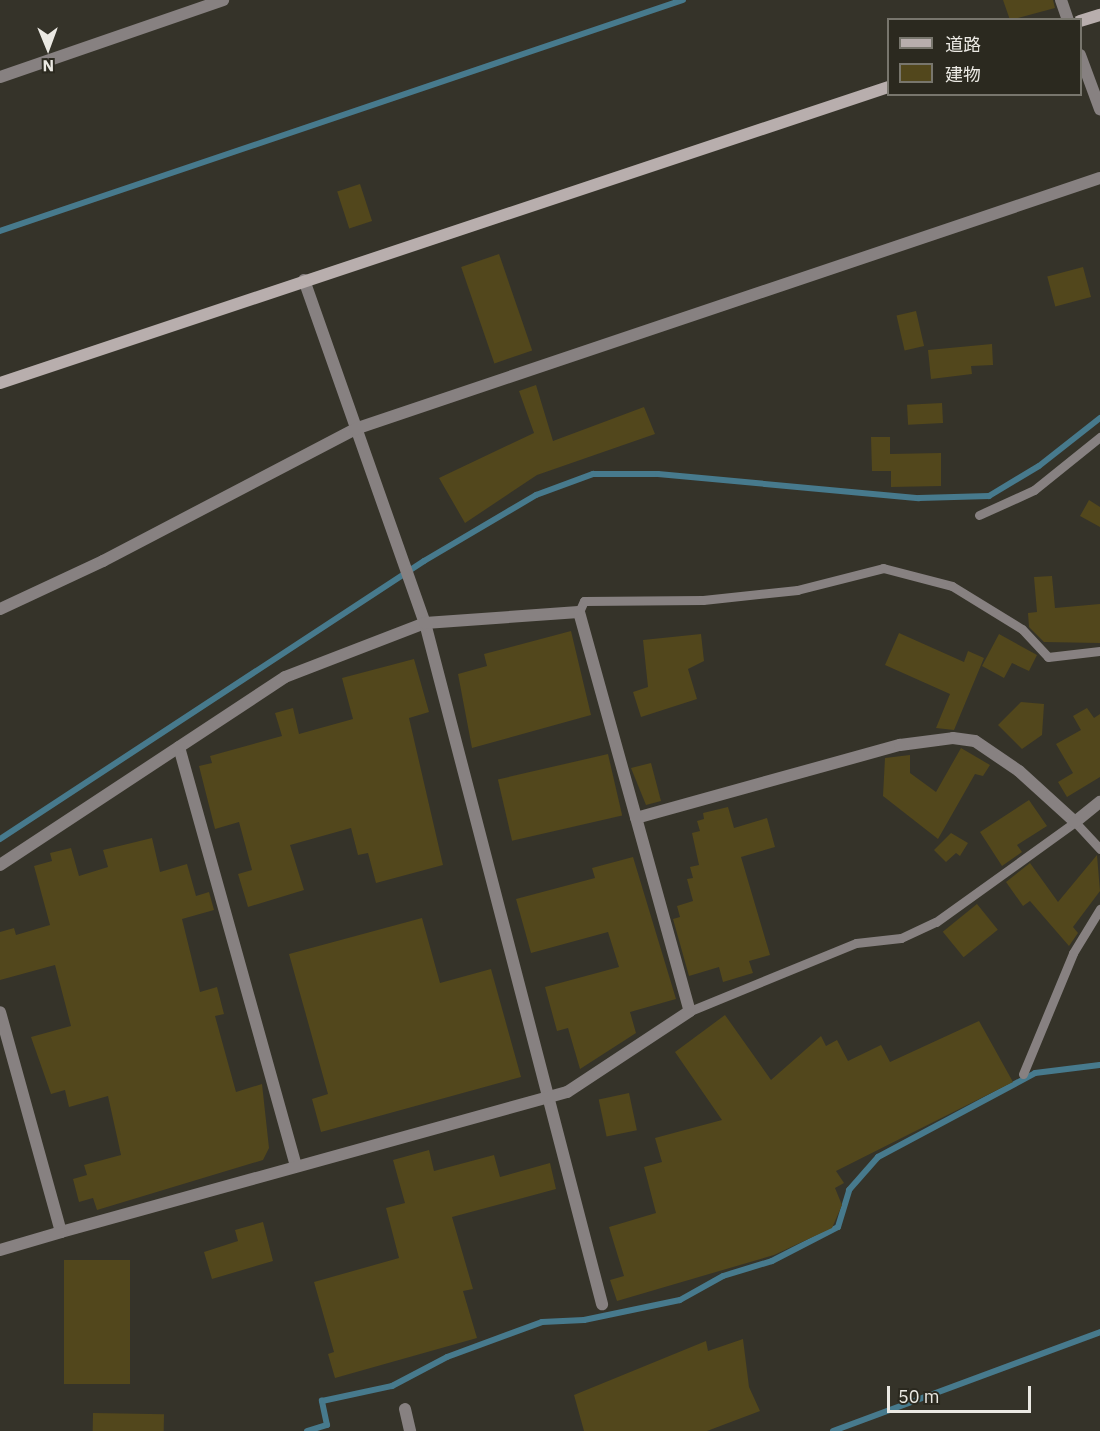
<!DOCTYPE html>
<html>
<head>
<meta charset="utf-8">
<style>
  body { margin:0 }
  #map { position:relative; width:1100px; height:1431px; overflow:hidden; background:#353329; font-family:"IBM Plex Sans","Noto Sans JP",sans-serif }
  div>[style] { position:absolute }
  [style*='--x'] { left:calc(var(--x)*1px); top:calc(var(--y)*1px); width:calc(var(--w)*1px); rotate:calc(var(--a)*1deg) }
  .stream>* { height:6px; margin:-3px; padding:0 3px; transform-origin:3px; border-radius:3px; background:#477a8d }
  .building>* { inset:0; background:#52471c; transform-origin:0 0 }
  .lane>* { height:9px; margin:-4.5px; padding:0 4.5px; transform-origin:4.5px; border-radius:4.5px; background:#878181 }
  .street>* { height:12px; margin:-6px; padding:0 6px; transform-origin:6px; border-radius:6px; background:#878181 }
  .secondary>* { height:12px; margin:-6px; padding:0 6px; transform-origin:6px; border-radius:6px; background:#b8aead }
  span { translate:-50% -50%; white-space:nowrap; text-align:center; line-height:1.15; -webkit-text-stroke:6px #2b291f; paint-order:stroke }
  .legend { position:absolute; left:887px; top:18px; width:195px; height:78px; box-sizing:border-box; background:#2b291f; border:2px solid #78766d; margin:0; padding:8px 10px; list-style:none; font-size:18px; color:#ebe9e3 }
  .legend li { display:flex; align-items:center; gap:12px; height:30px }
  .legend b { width:30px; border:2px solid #78766d }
  .north { position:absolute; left:18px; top:18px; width:60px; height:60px; -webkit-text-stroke:4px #2b291f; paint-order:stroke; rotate:179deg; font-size:16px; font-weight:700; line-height:24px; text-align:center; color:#ebe9e3 }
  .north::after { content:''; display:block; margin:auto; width:21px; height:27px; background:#ebe9e3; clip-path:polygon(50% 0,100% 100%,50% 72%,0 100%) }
  .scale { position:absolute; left:887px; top:1386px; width:144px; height:27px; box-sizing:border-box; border:3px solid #ebe9e3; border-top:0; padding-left:8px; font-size:18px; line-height:21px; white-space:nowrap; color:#ebe9e3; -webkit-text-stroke:4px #2b291f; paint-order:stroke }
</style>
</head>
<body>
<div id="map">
  <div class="stream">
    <div style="--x:0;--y:231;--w:721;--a:-18.69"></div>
    <div style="--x:0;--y:839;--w:507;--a:-33.25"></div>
    <div style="--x:424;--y:561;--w:130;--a:-30.5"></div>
    <div style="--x:536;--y:495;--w:61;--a:-20.2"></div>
    <div style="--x:593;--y:474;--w:65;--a:0"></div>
    <div style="--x:658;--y:474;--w:262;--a:5.3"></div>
    <div style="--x:919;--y:498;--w:70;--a:-1.6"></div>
    <div style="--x:989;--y:496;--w:58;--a:-31"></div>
    <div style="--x:1039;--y:466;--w:78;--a:-38.2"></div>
    <div style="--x:307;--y:1431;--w:21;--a:-17"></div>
    <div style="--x:327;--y:1425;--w:25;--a:-102"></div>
    <div style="--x:322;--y:1401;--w:72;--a:-12.1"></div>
    <div style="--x:392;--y:1386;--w:62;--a:-27.8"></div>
    <div style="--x:447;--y:1357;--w:101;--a:-20.2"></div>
    <div style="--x:542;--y:1322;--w:42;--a:-2.7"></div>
    <div style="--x:584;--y:1320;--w:98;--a:-11.8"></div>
    <div style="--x:680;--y:1300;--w:49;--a:-29.2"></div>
    <div style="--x:723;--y:1276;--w:51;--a:-17"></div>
    <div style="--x:772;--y:1261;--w:74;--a:-27.3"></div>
    <div style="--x:838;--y:1227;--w:39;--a:-73"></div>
    <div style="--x:849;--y:1190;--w:44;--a:-48.7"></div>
    <div style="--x:878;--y:1157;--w:178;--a:-28.1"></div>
    <div style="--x:1035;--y:1073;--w:65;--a:-7"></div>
    <div style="--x:833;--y:1431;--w:285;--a:-20.3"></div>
  </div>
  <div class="building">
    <div style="clip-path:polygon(1003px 0,1053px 0,1055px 8px,1010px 20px)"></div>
    <div style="left:360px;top:184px;width:39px;height:24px;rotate:72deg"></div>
    <div style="left:499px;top:254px;width:102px;height:40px;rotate:71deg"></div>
    <div style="left:1083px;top:267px;width:31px;height:37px;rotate:75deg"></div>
    <div style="left:916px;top:311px;width:36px;height:20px;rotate:77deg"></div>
    <div style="clip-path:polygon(992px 344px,993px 365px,971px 366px,972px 374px,931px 379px,928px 350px)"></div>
    <div style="clip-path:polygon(536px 385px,553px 441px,644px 407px,655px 434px,537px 475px,465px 523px,439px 478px,534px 433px,519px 391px)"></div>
    <div style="left:942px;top:403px;width:20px;height:35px;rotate:87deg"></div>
    <div style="clip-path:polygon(871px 437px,890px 437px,890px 454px,941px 453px,941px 486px,891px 487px,891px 471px,872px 471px)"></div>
    <div style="clip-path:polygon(1089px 500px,1100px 507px,1100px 527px,1080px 516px)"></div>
    <div style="clip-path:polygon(1052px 576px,1055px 608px,1100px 604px,1100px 643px,1044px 642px,1029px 627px,1028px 613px,1037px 612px,1034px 577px)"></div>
    <div style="clip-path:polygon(571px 631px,591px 715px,472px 748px,458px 674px,487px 666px,484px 654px)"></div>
    <div style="clip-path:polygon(899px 633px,964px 662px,968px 651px,984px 658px,954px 730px,936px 728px,950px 694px,885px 665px)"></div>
    <div style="clip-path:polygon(701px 634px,704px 661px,688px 669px,697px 699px,641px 717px,633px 692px,648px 687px,643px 640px)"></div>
    <div style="clip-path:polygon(999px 634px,1037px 655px,1029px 671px,1012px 663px,1004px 678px,982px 666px)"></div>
    <div style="clip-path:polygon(414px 659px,429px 712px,409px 718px,443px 865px,376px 883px,368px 853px,358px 855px,351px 828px,290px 845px,304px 890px,248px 907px,238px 874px,252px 870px,239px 822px,215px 829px,199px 766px,212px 763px,210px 756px,282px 736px,275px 713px,293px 708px,299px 734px,353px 719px,342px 678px)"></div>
    <div style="clip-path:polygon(1021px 702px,1044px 704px,1042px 735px,1022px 749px,998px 725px)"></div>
    <div style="clip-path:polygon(1087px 708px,1094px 718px,1100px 714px,1100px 777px,1067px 797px,1058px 782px,1073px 773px,1056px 744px,1081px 730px,1073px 716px)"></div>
    <div style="clip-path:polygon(961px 748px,990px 765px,983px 776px,975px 774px,938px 839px,883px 796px,885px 758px,910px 755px,910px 773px,936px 792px)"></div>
    <div style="left:608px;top:754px;width:63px;height:113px;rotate:77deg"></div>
    <div style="clip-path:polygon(651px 763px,661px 801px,646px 805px,631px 768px)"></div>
    <div style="clip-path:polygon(1029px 800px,1047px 826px,1017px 845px,1022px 852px,1002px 866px,980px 832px)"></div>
    <div style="clip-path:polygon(728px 807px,734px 828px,767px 818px,775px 847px,741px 857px,770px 955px,749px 961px,753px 973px,723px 982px,719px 967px,689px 976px,673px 919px,680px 917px,677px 906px,693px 901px,687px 879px,693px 878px,690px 867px,699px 865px,692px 833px,700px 831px,697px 821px,704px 819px,703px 813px)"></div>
    <div style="clip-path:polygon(951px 833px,968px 843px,960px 856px,956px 853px,946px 862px,934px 850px)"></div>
    <div style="clip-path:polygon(152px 838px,160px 872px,187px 864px,196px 896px,209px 892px,214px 910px,182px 919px,200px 992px,217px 987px,224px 1014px,215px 1016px,236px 1092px,262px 1084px,269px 1148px,263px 1160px,97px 1210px,93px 1198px,79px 1202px,73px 1179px,87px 1175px,84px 1165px,121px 1155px,108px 1096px,69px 1107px,65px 1090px,51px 1094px,31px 1037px,71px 1026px,55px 965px,0 980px,0 932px,14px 928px,16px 935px,50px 925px,34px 866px,52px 861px,50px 853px,71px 848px,79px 876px,108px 867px,103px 850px)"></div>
    <div style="clip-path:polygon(1097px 855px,1100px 891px,1073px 927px,1078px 933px,1069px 946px,1030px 901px,1023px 906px,1006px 882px,1030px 863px,1058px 902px)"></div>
    <div style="clip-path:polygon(633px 857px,676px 999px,630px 1012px,636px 1033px,580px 1069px,568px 1028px,557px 1031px,545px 987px,619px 967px,608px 932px,531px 953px,516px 899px,595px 878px,592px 868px)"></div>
    <div style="left:977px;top:904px;width:33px;height:44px;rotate:51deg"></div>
    <div style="clip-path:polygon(422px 918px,440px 983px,491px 969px,521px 1077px,321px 1132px,312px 1099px,328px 1094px,289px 954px)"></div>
    <div style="clip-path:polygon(725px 1015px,771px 1080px,821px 1036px,826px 1046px,837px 1040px,848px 1061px,881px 1045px,890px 1062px,979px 1021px,1013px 1082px,836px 1171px,844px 1183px,835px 1188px,842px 1205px,832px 1228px,774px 1255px,617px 1301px,610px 1280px,624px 1276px,609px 1227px,656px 1213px,644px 1167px,662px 1162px,655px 1138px,722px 1120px,675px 1052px)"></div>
    <div style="left:629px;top:1093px;width:38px;height:31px;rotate:78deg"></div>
    <div style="clip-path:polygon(429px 1150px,434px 1171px,494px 1155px,500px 1177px,550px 1163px,556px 1189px,452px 1217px,473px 1289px,463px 1291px,477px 1338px,335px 1378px,328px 1354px,334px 1352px,314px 1282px,399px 1258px,386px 1208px,405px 1203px,393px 1160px)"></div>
    <div style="clip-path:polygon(263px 1222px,273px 1261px,212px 1279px,204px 1252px,238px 1241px,235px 1230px)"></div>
    <div style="left:130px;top:1260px;width:124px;height:66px;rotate:90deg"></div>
    <div style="clip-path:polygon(743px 1339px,749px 1387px,760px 1411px,707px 1431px,584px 1431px,574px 1395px,706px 1341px,708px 1351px)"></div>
    <div style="left:93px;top:1413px;width:71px;height:18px;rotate:1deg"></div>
  </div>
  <div class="lane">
    <div style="--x:979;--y:515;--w:60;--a:-24.4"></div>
    <div style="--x:1034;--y:490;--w:85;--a:-38.8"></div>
    <div style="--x:579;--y:612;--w:12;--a:-66"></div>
    <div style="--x:584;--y:601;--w:119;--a:-0.5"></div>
    <div style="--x:703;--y:600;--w:95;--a:-6.1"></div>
    <div style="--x:797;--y:590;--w:89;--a:-14.3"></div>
    <div style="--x:883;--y:568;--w:71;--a:14.6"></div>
    <div style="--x:952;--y:586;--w:82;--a:31.6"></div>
    <div style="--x:1022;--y:629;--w:38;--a:47"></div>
    <div style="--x:1048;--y:657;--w:52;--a:-6.6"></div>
    <div style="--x:690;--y:1011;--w:179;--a:-22.3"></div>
    <div style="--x:856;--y:943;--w:45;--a:-6.3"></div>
    <div style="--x:901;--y:938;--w:38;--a:-25"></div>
    <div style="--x:936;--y:922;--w:171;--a:-35.7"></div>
    <div style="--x:1075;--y:822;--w:37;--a:47"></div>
    <div style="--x:1023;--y:1074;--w:131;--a:-67.5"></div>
    <div style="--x:1073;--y:953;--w:52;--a:-58.5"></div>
  </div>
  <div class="street">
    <div style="--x:1061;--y:0;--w:21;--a:71"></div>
    <div style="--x:1080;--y:55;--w:58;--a:69.7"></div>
    <div style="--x:0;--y:77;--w:236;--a:-19"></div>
    <div style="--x:304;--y:280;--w:364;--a:70.6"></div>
    <div style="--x:425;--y:623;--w:704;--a:75.43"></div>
    <div style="--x:0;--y:609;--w:114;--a:-25"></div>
    <div style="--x:103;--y:561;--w:284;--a:-27.6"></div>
    <div style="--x:355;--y:429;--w:786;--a:-18.62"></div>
    <div style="--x:179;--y:747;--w:432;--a:74.4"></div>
    <div style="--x:636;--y:818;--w:274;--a:-15.5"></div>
    <div style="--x:900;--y:745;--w:53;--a:-7.5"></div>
    <div style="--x:953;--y:738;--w:22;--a:8"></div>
    <div style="--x:975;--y:741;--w:53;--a:34.3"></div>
    <div style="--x:1019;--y:771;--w:76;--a:42.3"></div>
    <div style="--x:1075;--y:822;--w:32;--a:-39"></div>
    <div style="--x:0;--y:865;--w:341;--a:-33.4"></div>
    <div style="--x:285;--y:677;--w:150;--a:-21.1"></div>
    <div style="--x:425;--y:623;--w:154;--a:-4.1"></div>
    <div style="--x:579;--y:612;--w:414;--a:74.5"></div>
    <div style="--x:690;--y:1011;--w:147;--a:146.6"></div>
    <div style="--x:567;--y:1092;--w:525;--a:164.53"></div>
    <div style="--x:61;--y:1232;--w:228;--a:-105.5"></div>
    <div style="--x:0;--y:1250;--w:64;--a:-16.4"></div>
    <div style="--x:405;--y:1409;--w:23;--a:77"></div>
  </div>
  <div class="secondary">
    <div style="--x:1080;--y:21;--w:21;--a:-17"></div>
    <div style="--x:0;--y:383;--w:936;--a:-18.43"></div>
  </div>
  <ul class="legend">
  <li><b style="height:8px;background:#b8aead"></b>道路</li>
  <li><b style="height:16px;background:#52471c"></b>建物</li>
  </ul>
  <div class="north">N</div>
  <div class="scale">50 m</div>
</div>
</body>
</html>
